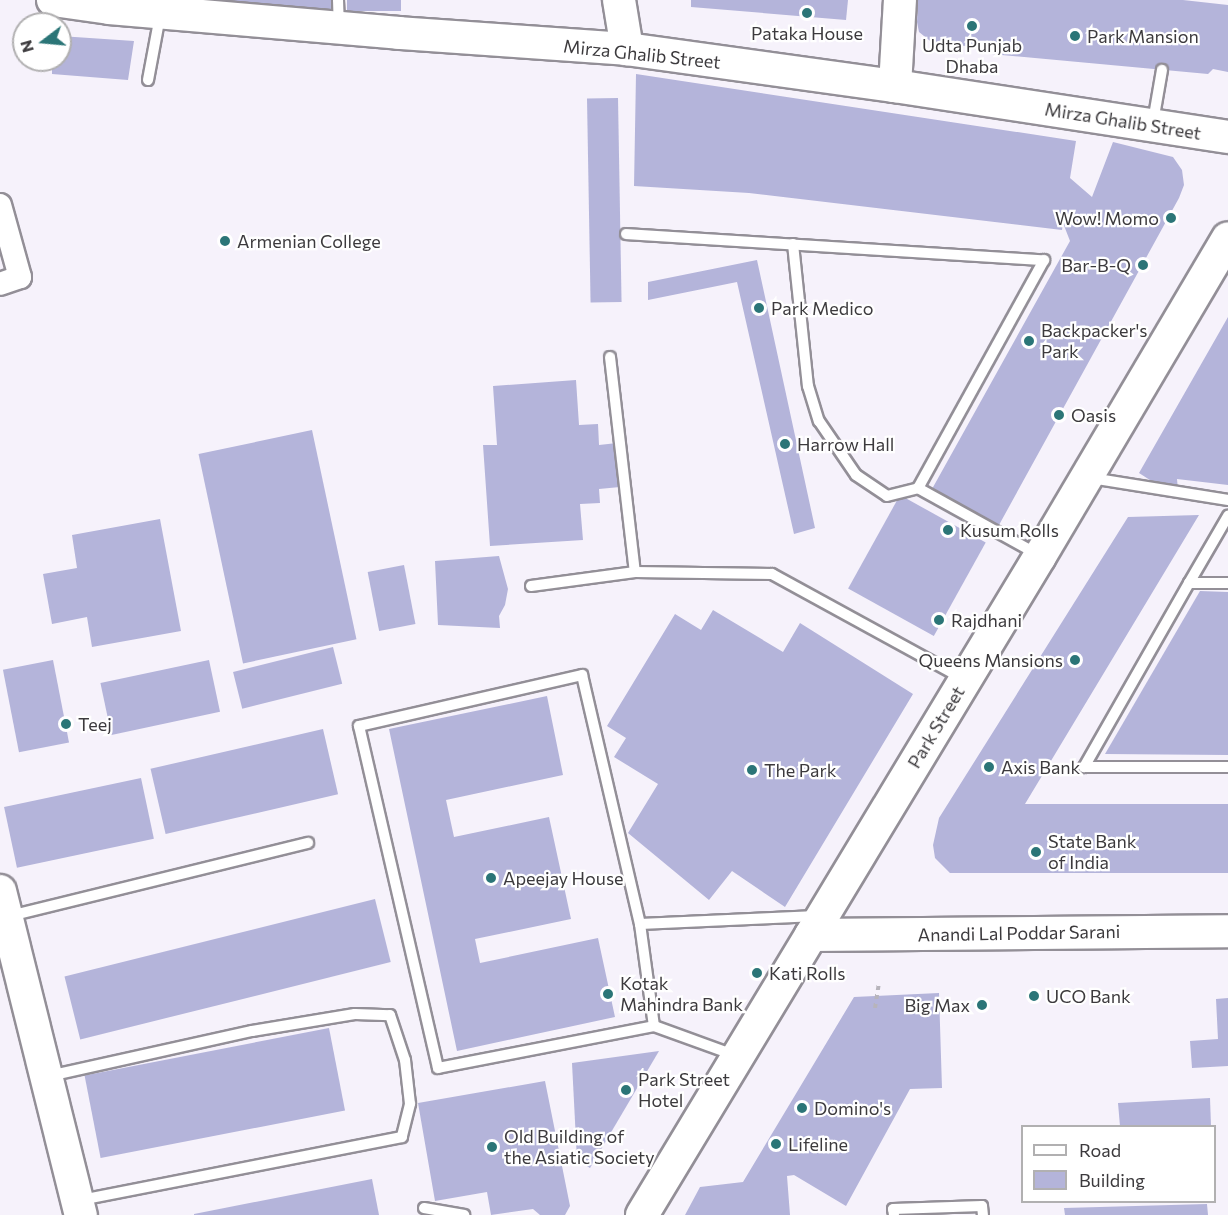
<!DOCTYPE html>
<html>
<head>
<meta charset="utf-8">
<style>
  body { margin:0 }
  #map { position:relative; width:1228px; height:1215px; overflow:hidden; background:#f6f2fb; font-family:Commissioner,sans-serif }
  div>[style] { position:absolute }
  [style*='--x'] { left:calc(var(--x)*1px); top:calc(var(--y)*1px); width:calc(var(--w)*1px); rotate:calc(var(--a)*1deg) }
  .building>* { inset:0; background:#b4b4da; transform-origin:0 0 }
  .path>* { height:4px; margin-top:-2px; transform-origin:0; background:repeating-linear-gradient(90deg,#b7b4bb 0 4.5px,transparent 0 9px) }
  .roads { filter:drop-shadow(2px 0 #938f97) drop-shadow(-2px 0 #938f97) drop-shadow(0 2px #938f97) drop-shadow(0 -2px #938f97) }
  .lane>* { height:10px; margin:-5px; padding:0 5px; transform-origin:5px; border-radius:5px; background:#fff }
  .street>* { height:22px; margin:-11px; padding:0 11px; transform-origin:11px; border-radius:11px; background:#fff }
  .secondary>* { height:32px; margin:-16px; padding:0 16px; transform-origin:16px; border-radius:16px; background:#fff }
  .dots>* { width:16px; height:16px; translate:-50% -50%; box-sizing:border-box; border:3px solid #fff; border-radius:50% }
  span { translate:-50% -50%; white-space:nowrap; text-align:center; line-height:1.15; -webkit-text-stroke:4.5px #fff; paint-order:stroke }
  .poi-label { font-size:18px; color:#3c3a3d }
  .left { translate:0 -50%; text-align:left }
  .right { translate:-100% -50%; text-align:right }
  .street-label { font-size:18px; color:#3c3a3d }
  .legend { position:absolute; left:1021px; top:1125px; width:195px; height:78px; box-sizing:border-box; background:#fff; border:2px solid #b1b0b1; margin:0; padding:8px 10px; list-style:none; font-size:18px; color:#3c3a3d }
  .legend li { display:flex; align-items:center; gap:12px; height:30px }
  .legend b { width:30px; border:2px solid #b1b0b1 }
  .north { position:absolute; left:12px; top:12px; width:60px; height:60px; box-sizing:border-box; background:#fff; border:2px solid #b1b0b1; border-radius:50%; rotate:254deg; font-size:16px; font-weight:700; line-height:24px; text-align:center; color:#3c3a3d }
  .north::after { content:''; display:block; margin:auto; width:21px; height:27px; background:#2b7577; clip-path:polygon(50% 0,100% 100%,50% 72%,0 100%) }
</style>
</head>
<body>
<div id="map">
  <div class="building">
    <div style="clip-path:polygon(221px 0,331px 0,332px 12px,221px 2px)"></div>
    <div style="left:347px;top:0;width:54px;height:11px"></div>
    <div style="clip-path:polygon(691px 0,848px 0,846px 20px,691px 7px)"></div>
    <div style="clip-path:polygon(918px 0,1183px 0,1228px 5px,1228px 72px,1213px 69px,1208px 74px,991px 54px,984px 47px,934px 44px,919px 32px,917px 22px)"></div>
    <div style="clip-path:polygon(60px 36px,134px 41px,128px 80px,52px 74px,52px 60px,60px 60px)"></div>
    <div style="clip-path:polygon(636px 74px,1076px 141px,1070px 178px,1092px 197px,1113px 142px,1173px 157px,1182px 170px,1184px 185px,1179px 198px,999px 525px,932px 489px,1070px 241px,1063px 223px,1062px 230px,749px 193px,634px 186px)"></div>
    <div style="left:618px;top:98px;width:204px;height:31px;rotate:89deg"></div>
    <div style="clip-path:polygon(757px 260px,815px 528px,794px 534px,737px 282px,648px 300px,648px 282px)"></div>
    <div style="clip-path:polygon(1228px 317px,1228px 485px,1177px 479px,1178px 490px,1153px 482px,1139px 473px)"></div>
    <div style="clip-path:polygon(576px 380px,579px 425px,598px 424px,599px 445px,617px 443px,620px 487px,599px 489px,600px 503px,580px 504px,583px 540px,490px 546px,483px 445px,497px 445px,493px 386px)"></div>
    <div style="left:312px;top:430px;width:214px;height:116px;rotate:78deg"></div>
    <div style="left:900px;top:495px;width:98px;height:107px;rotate:29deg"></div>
    <div style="clip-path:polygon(1199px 515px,1025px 804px,1228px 804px,1228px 873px,950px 873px,935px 858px,933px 845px,939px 818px,1128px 517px)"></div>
    <div style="clip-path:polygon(160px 519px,181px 631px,92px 647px,87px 617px,52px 624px,43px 574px,77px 568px,72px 535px)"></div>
    <div style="clip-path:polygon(499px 556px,508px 589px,505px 605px,499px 616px,500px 628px,438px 625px,435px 561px)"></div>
    <div style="left:404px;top:565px;width:60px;height:37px;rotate:79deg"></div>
    <div style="clip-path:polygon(1200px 591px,1228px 592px,1228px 755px,1105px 754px)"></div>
    <div style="clip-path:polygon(713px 610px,783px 652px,800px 623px,913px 694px,785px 907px,732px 871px,709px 900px,628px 833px,658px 784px,614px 757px,626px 738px,607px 726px,675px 614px,701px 630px)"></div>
    <div style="left:333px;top:647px;width:38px;height:103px;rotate:76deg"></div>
    <div style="left:53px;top:660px;width:84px;height:51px;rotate:79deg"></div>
    <div style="left:209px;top:660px;width:53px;height:111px;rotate:78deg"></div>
    <div style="clip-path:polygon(547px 696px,563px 775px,446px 800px,454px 837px,549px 817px,571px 919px,475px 939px,480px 963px,598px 938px,615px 1017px,457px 1051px,389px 729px)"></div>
    <div style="left:323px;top:729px;width:67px;height:177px;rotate:77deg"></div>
    <div style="left:141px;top:778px;width:62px;height:140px;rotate:78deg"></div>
    <div style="left:375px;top:899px;width:65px;height:320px;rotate:76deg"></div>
    <div style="clip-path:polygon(939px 993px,942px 1088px,910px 1089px,846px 1206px,794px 1175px,787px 1176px,790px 1215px,685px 1215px,700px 1187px,743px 1182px,854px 997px)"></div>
    <div style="clip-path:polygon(1228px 998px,1228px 1066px,1192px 1068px,1190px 1041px,1218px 1039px,1216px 999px)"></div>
    <div style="left:329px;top:1028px;width:84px;height:249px;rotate:79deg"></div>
    <div style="clip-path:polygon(659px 1051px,590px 1168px,577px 1160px,572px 1063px)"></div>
    <div style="clip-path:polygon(545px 1081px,570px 1206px,565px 1215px,540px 1215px,533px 1209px,491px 1215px,487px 1192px,435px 1201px,418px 1103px)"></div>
    <div style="clip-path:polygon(1210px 1098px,1211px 1126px,1120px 1126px,1118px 1103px)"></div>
    <div style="clip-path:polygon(372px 1179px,379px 1215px,194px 1215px,194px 1214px)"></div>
    <div style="clip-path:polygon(1207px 1204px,1208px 1215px,1065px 1215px,1064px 1208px)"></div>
  </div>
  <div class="path">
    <div style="--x:875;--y:1008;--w:25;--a:-81"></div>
  </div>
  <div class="roads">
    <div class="lane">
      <div style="--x:338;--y:0;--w:25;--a:88"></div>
      <div style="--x:148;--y:80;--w:65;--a:-79.4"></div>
      <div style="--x:1153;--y:122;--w:53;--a:-80.2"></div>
      <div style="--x:626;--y:234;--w:419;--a:3.6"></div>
      <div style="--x:1044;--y:260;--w:260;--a:118.9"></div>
      <div style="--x:793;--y:244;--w:143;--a:84"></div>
      <div style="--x:808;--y:386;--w:37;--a:73"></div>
      <div style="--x:819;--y:421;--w:65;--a:55.6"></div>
      <div style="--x:856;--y:475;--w:37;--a:34"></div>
      <div style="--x:887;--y:496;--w:32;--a:-14"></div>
      <div style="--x:918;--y:488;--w:136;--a:29"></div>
      <div style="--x:610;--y:357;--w:216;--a:83.4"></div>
      <div style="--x:1091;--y:478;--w:139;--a:9.1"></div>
      <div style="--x:1189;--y:583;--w:78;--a:-59.8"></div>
      <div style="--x:1228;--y:583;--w:39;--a:180"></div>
      <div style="--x:1189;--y:583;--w:212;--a:119.7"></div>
      <div style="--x:1084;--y:767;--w:144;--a:0"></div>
      <div style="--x:531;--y:586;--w:105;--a:-7.7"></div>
      <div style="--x:635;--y:572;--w:137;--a:0.8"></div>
      <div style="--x:772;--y:574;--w:217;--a:28.7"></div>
      <div style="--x:10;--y:916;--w:307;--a:-13.8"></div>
      <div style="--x:640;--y:924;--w:177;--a:-2.6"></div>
      <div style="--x:654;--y:1026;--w:220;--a:169"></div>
      <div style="--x:438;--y:1068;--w:351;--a:-103"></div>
      <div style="--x:359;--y:726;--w:229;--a:-12.9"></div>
      <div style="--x:582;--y:675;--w:256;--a:76.9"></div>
      <div style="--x:640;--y:924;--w:103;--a:82.2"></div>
      <div style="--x:654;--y:1026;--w:85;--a:19.9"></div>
      <div style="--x:49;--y:1076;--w:208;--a:-12.5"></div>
      <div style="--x:252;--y:1031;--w:104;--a:-9.4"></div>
      <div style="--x:355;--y:1014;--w:35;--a:2"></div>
      <div style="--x:390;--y:1015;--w:47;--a:71.6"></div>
      <div style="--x:405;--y:1060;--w:44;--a:83.5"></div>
      <div style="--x:410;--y:1104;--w:34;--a:104"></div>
      <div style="--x:402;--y:1137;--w:328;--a:168.9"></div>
      <div style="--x:424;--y:1208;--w:41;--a:9.9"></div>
      <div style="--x:894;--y:1215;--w:6;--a:-99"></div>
      <div style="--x:893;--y:1209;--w:89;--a:-1.9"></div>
      <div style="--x:982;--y:1206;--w:9;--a:84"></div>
    </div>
    <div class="street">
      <div style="--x:0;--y:205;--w:75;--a:74.5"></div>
      <div style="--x:20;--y:277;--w:21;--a:161"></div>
    </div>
    <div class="secondary">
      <div style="--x:53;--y:0;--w:57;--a:8.1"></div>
      <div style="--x:109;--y:8;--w:291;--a:4.9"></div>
      <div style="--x:399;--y:33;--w:229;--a:4"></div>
      <div style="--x:627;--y:49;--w:271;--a:7.9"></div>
      <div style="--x:895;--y:86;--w:337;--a:8.7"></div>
      <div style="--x:619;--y:0;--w:50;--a:80.7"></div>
      <div style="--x:895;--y:86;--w:86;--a:-86.7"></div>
      <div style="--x:0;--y:891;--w:334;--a:76"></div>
      <div style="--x:811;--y:935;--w:417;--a:-0.5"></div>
      <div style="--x:642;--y:1215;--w:770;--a:-58.87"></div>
      <div style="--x:1040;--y:556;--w:369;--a:-59.4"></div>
    </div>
  </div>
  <div class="dots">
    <div style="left:807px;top:13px;background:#2b7577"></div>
    <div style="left:972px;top:26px;background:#2b7577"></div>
    <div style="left:1075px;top:36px;background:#2b7577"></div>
    <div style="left:1171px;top:218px;background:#2b7577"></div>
    <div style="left:225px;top:241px;background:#2b7577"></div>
    <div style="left:1143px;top:265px;background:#2b7577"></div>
    <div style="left:759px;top:308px;background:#2b7577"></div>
    <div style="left:1029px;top:341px;background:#2b7577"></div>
    <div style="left:1059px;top:415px;background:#2b7577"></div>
    <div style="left:785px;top:444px;background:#2b7577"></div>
    <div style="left:948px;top:530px;background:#2b7577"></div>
    <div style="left:939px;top:620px;background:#2b7577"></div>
    <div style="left:1075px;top:660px;background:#2b7577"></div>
    <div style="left:66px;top:724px;background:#2b7577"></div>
    <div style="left:989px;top:767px;background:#2b7577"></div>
    <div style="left:752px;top:770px;background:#2b7577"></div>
    <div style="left:1036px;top:852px;background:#2b7577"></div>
    <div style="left:491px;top:878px;background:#2b7577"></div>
    <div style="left:757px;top:973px;background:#2b7577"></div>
    <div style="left:608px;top:994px;background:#2b7577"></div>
    <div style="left:1034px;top:996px;background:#2b7577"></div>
    <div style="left:982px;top:1005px;background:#2b7577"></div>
    <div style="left:626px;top:1090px;background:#2b7577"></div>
    <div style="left:802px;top:1108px;background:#2b7577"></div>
    <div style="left:776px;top:1144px;background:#2b7577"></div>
    <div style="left:492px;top:1147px;background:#2b7577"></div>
  </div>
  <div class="poi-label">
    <span style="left:807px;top:33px">Pataka House</span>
    <span class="left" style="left:1087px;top:36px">Park Mansion</span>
    <span style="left:972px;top:56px">Udta Punjab<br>Dhaba</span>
    <span class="right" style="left:1159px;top:218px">Wow! Momo</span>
    <span class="left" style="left:237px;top:241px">Armenian College</span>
    <span class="right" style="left:1131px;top:265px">Bar-B-Q</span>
    <span class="left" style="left:771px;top:308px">Park Medico</span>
    <span class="left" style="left:1041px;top:341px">Backpacker's<br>Park</span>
    <span class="left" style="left:1071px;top:415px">Oasis</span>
    <span class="left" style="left:797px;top:444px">Harrow Hall</span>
    <span class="left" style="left:960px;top:530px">Kusum Rolls</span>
    <span class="left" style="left:951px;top:620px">Rajdhani</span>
    <span class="right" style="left:1063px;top:660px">Queens Mansions</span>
    <span class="left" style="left:78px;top:724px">Teej</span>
    <span class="left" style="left:1001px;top:767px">Axis Bank</span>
    <span class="left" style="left:764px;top:770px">The Park</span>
    <span class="left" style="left:1048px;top:852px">State Bank<br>of India</span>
    <span class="left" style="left:503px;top:878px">Apeejay House</span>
    <span class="left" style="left:769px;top:973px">Kati Rolls</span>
    <span class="left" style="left:620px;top:994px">Kotak<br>Mahindra Bank</span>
    <span class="left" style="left:1046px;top:996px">UCO Bank</span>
    <span class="right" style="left:970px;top:1005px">Big Max</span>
    <span class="left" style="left:638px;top:1090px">Park Street<br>Hotel</span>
    <span class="left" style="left:814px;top:1108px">Domino's</span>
    <span class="left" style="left:504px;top:1147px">Old Building of<br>the Asiatic Society</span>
    <span class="left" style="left:788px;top:1144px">Lifeline</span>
  </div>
  <div class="street-label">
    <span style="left:642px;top:54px;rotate:6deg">Mirza Ghalib Street</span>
    <span style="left:1123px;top:121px;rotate:9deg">Mirza Ghalib Street</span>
    <span style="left:936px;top:727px;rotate:-59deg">Park Street</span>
    <span style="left:1019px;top:933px;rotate:-1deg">Anandi Lal Poddar Sarani</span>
  </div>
  <ul class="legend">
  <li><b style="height:8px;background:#fff"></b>Road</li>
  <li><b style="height:16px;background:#b4b4da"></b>Building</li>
  </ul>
  <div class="north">N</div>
</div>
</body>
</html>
